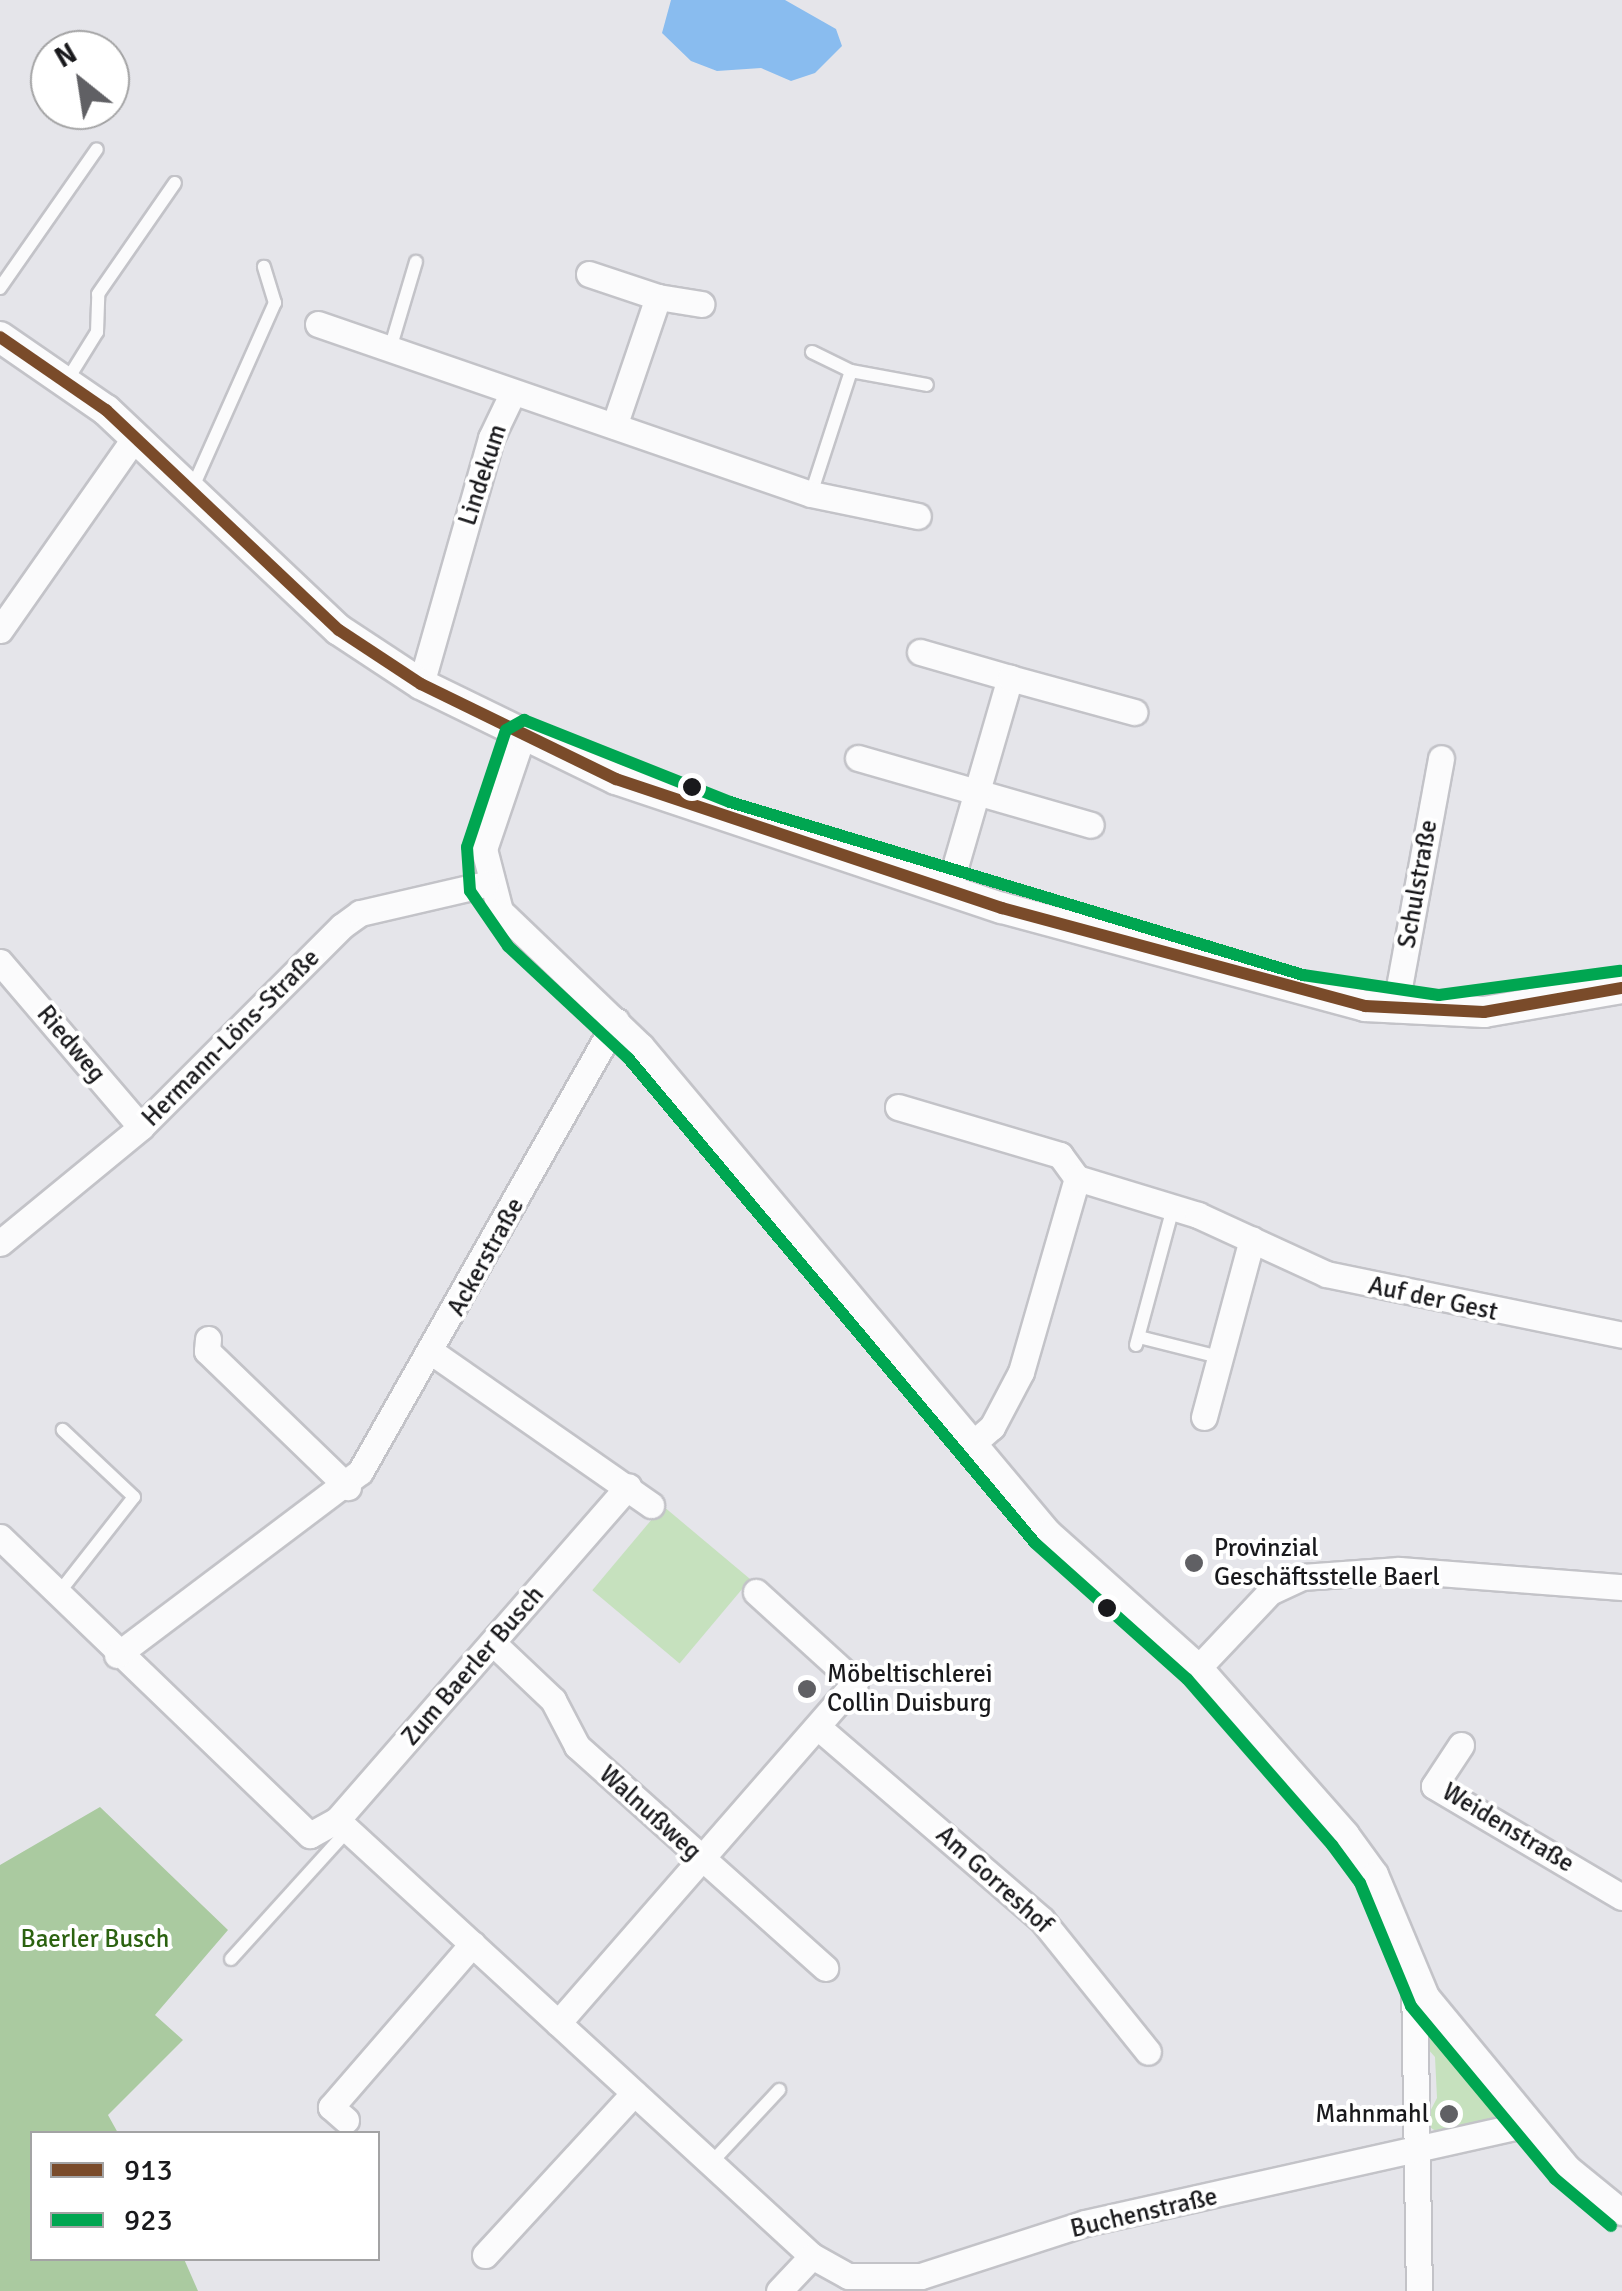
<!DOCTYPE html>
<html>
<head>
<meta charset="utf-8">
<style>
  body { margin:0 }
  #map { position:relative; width:1622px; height:2291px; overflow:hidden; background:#e5e5ea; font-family:Signika,sans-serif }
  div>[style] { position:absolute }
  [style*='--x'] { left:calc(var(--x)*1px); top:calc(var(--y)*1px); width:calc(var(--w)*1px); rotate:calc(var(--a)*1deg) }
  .green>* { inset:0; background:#c6e1be; transform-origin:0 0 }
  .forest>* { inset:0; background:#aacaa0 }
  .water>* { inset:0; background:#89bcef }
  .roads { filter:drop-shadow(2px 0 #c3c3c8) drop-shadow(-2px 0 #c3c3c8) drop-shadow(0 2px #c3c3c8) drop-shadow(0 -2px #c3c3c8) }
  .service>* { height:12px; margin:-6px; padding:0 6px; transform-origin:6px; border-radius:6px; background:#fbfbfc }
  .minor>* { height:25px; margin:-12.5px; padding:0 12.5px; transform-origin:12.5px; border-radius:12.5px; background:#fbfbfc }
  .tertiary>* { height:30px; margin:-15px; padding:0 15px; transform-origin:15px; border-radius:15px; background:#fbfbfc }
  .bus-1>* { height:12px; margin:-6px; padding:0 6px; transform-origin:6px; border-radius:6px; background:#7a4b2a }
  .bus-2>* { height:12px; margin:-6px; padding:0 6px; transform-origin:6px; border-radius:6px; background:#00a651 }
  .dots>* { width:28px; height:28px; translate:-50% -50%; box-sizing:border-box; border:5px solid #fff; border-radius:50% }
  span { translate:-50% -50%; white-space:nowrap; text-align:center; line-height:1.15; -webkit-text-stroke:8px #fff; paint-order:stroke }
  .street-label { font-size:25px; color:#19191c }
  .poi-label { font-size:25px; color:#19191c }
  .left { translate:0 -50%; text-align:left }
  .right { translate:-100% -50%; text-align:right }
  .park-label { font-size:25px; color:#2c6210 }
  .legend { position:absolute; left:30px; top:2131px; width:350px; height:130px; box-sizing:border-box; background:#fff; border:2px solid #a3a3a4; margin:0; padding:12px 18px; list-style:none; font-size:30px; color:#19191c }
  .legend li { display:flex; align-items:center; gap:20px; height:50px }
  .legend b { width:50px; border:2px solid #a3a3a4 }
  .north { position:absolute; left:30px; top:30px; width:100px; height:100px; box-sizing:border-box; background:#fff; border:2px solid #a3a3a4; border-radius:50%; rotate:330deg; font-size:28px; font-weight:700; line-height:40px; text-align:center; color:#19191c }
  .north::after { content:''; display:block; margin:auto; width:35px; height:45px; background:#606064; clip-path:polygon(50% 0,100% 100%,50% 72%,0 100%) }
</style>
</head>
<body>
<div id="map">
  <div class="green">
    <div style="left:663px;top:1506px;width:114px;height:110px;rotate:40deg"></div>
    <div style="clip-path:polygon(1428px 2029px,1447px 2036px,1448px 2051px,1507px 2114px,1437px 2132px,1424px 2123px,1437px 2098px,1435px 2057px,1419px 2039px)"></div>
  </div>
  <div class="forest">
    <div style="clip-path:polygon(100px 1807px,228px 1930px,155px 2015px,183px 2040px,108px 2115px,118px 2133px,32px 2134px,32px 2258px,184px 2259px,198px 2291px,0 2291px,0 1865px)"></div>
  </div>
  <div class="water">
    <div style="clip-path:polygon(671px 0,785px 0,836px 29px,842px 46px,815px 73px,791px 81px,761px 68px,717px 71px,691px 61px,662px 33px)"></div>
  </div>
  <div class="roads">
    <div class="service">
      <div style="--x:0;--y:288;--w:169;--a:-55.1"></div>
      <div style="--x:390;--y:349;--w:91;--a:-73.4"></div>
      <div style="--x:812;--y:352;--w:43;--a:26"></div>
      <div style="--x:851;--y:371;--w:77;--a:10.4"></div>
      <div style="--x:66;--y:382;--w:59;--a:-58.2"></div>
      <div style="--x:97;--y:332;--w:38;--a:-88"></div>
      <div style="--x:98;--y:294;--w:135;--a:-55.3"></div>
      <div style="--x:192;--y:489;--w:204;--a:-66"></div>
      <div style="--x:275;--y:303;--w:38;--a:-107"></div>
      <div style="--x:811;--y:494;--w:129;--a:-72"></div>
      <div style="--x:1139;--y:1337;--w:82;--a:14"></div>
      <div style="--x:1136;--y:1345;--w:142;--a:-74.9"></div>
      <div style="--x:61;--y:1590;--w:118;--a:-51.9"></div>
      <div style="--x:134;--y:1497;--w:98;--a:-136.7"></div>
      <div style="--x:231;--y:1959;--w:174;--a:-47.8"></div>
      <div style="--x:711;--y:2163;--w:100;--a:-47"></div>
    </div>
    <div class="minor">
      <div style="--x:589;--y:274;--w:73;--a:18.4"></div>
      <div style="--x:658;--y:297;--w:136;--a:108.8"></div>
      <div style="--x:658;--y:297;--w:44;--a:9.2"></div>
      <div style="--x:318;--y:324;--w:521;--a:19.03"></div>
      <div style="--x:811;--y:494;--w:109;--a:11.6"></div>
      <div style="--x:0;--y:630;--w:237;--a:-55"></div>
      <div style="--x:920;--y:652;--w:94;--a:16.1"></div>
      <div style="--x:421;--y:684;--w:256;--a:-74.1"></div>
      <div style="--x:491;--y:438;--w:51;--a:-64.4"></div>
      <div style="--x:522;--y:737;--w:118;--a:108.7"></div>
      <div style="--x:484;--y:849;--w:64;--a:75.5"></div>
      <div style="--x:500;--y:911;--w:195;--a:43.8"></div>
      <div style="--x:641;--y:1046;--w:634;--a:50.06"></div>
      <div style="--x:1048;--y:1532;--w:203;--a:41.8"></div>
      <div style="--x:1199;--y:1667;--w:222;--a:48.6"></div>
      <div style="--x:1346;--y:1834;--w:49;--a:54.1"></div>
      <div style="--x:1375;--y:1874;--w:132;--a:67.3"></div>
      <div style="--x:1426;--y:1996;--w:223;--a:50.5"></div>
      <div style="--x:1568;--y:2168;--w:70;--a:39.2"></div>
      <div style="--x:858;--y:758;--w:242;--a:16"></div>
      <div style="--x:948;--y:891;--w:222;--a:-73.8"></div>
      <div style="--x:1010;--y:678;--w:129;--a:15.3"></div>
      <div style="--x:0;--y:962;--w:217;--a:49.5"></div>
      <div style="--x:1395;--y:1009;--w:255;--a:-79.6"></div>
      <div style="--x:898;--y:1107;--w:169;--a:16.5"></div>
      <div style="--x:1060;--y:1155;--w:29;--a:54"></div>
      <div style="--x:0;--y:1243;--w:183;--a:-39.4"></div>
      <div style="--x:141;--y:1127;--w:284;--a:-45"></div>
      <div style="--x:342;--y:926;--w:22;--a:-36"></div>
      <div style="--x:360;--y:913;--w:129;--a:-13"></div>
      <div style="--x:208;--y:1339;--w:12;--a:95"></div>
      <div style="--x:207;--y:1351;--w:196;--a:44"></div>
      <div style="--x:433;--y:1353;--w:266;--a:34.9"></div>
      <div style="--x:1204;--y:1417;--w:184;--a:-74.9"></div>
      <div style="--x:971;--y:1445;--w:28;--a:-41"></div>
      <div style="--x:992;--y:1427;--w:62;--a:-62.2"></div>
      <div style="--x:1021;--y:1372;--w:202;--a:-73.9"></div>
      <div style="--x:1077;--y:1178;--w:127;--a:17"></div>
      <div style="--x:1198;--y:1215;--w:141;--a:24.7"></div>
      <div style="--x:1326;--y:1274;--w:302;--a:11.6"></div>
      <div style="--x:0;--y:1537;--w:430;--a:43.9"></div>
      <div style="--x:310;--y:1835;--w:31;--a:-29"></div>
      <div style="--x:337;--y:1820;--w:443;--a:-48.9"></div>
      <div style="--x:493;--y:1643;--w:83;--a:43.5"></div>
      <div style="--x:553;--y:1700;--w:52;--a:62.4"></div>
      <div style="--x:577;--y:1746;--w:333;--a:41.8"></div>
      <div style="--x:117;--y:1655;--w:304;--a:-37"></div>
      <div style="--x:360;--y:1472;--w:519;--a:-60.42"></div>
      <div style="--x:1199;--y:1667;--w:103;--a:-46.6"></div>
      <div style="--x:1270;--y:1592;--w:35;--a:-25"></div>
      <div style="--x:1302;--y:1577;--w:97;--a:-4.1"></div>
      <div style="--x:1399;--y:1570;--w:224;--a:4.4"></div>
      <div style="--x:819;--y:1728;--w:294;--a:40.7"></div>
      <div style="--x:1042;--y:1920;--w:169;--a:51.2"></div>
      <div style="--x:1461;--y:1745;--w:49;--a:123.4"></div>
      <div style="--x:1434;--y:1786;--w:218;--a:30.6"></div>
      <div style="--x:337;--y:1820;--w:645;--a:42.55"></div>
      <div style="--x:1414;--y:1978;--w:313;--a:89.1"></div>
      <div style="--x:558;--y:2023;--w:452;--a:-48.9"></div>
      <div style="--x:855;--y:1682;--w:134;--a:-137.7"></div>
      <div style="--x:346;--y:2120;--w:20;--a:-139"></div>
      <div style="--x:331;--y:2107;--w:216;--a:-49.1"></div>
      <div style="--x:485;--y:2255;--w:220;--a:-47.4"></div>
      <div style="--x:779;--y:2291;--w:48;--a:-46.7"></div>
      <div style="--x:812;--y:2256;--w:41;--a:29.1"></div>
      <div style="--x:848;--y:2276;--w:73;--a:0"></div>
      <div style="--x:921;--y:2276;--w:172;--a:-17.9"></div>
      <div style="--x:1085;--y:2223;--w:455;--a:-12.6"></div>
    </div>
    <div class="tertiary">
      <div style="--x:0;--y:337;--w:129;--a:34.6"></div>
      <div style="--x:106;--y:410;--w:320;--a:43.4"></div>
      <div style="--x:339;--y:630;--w:98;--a:33.4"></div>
      <div style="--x:421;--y:684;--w:217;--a:26"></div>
      <div style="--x:616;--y:779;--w:407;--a:18.5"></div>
      <div style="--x:1002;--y:908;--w:376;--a:15.1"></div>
      <div style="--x:1365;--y:1006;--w:119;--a:2.9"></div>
      <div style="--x:1484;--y:1012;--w:140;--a:-9.9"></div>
    </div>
  </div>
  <div class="bus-1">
    <div style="--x:0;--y:337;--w:129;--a:34.6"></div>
    <div style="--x:106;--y:410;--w:320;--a:43.4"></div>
    <div style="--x:339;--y:630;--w:98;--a:33.4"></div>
    <div style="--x:421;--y:684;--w:217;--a:26"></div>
    <div style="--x:616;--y:779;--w:407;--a:18.5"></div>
    <div style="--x:1002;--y:908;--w:376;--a:15.1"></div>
    <div style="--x:1365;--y:1006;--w:119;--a:2.9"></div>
    <div style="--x:1484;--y:1012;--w:140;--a:-9.9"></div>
  </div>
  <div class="bus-2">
    <div style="--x:1611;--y:2226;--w:73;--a:-140"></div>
    <div style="--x:1555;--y:2179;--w:225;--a:-129.8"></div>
    <div style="--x:1411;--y:2006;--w:133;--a:-112.5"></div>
    <div style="--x:1360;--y:1883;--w:47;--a:-126.4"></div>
    <div style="--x:1332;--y:1845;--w:220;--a:-131.1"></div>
    <div style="--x:1187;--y:1679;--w:204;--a:-138.2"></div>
    <div style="--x:1035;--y:1543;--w:633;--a:-130"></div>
    <div style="--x:628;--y:1058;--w:164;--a:-137"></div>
    <div style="--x:508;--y:946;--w:67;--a:-124.6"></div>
    <div style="--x:470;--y:891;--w:44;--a:-93.9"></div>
    <div style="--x:467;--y:847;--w:123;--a:-71.6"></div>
    <div style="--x:506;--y:730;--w:21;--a:-29"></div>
    <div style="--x:524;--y:720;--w:222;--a:21.7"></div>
    <div style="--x:730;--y:802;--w:599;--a:16.8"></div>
    <div style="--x:1303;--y:975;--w:137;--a:8.4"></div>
    <div style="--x:1439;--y:995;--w:183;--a:-7.6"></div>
  </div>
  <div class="dots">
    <div style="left:692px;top:787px;background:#19191c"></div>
    <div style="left:1194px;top:1563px;background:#606064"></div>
    <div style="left:1107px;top:1608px;background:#19191c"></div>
    <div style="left:807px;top:1689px;background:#606064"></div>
    <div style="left:1449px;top:2114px;background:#606064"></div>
  </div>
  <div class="street-label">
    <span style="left:483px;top:475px;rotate:-72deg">Lindekum</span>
    <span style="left:1418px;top:884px;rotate:-80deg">Schulstraße</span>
    <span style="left:231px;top:1038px;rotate:-45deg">Hermann-Löns-Straße</span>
    <span style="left:71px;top:1044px;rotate:50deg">Riedweg</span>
    <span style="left:486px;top:1257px;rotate:-61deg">Ackerstraße</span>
    <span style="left:1433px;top:1299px;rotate:12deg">Auf der Gest</span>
    <span style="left:473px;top:1666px;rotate:-49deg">Zum Baerler Busch</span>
    <span style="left:650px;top:1813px;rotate:42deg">Walnußweg</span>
    <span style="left:1508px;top:1828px;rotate:31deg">Weidenstraße</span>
    <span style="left:994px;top:1880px;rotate:42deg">Am Gorreshof</span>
    <span style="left:1144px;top:2213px;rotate:-13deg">Buchenstraße</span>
  </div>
  <div class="poi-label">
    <span class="left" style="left:1214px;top:1563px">Provinzial<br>Geschäftsstelle Baerl</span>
    <span class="left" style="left:827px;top:1689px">Möbeltischlerei<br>Collin Duisburg</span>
    <span class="right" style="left:1429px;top:2114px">Mahnmahl</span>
  </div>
  <div class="park-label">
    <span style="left:95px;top:1939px">Baerler Busch</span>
  </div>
  <ul class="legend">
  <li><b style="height:12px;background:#7a4b2a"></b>913</li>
  <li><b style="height:12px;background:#00a651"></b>923</li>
  </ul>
  <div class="north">N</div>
</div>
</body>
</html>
